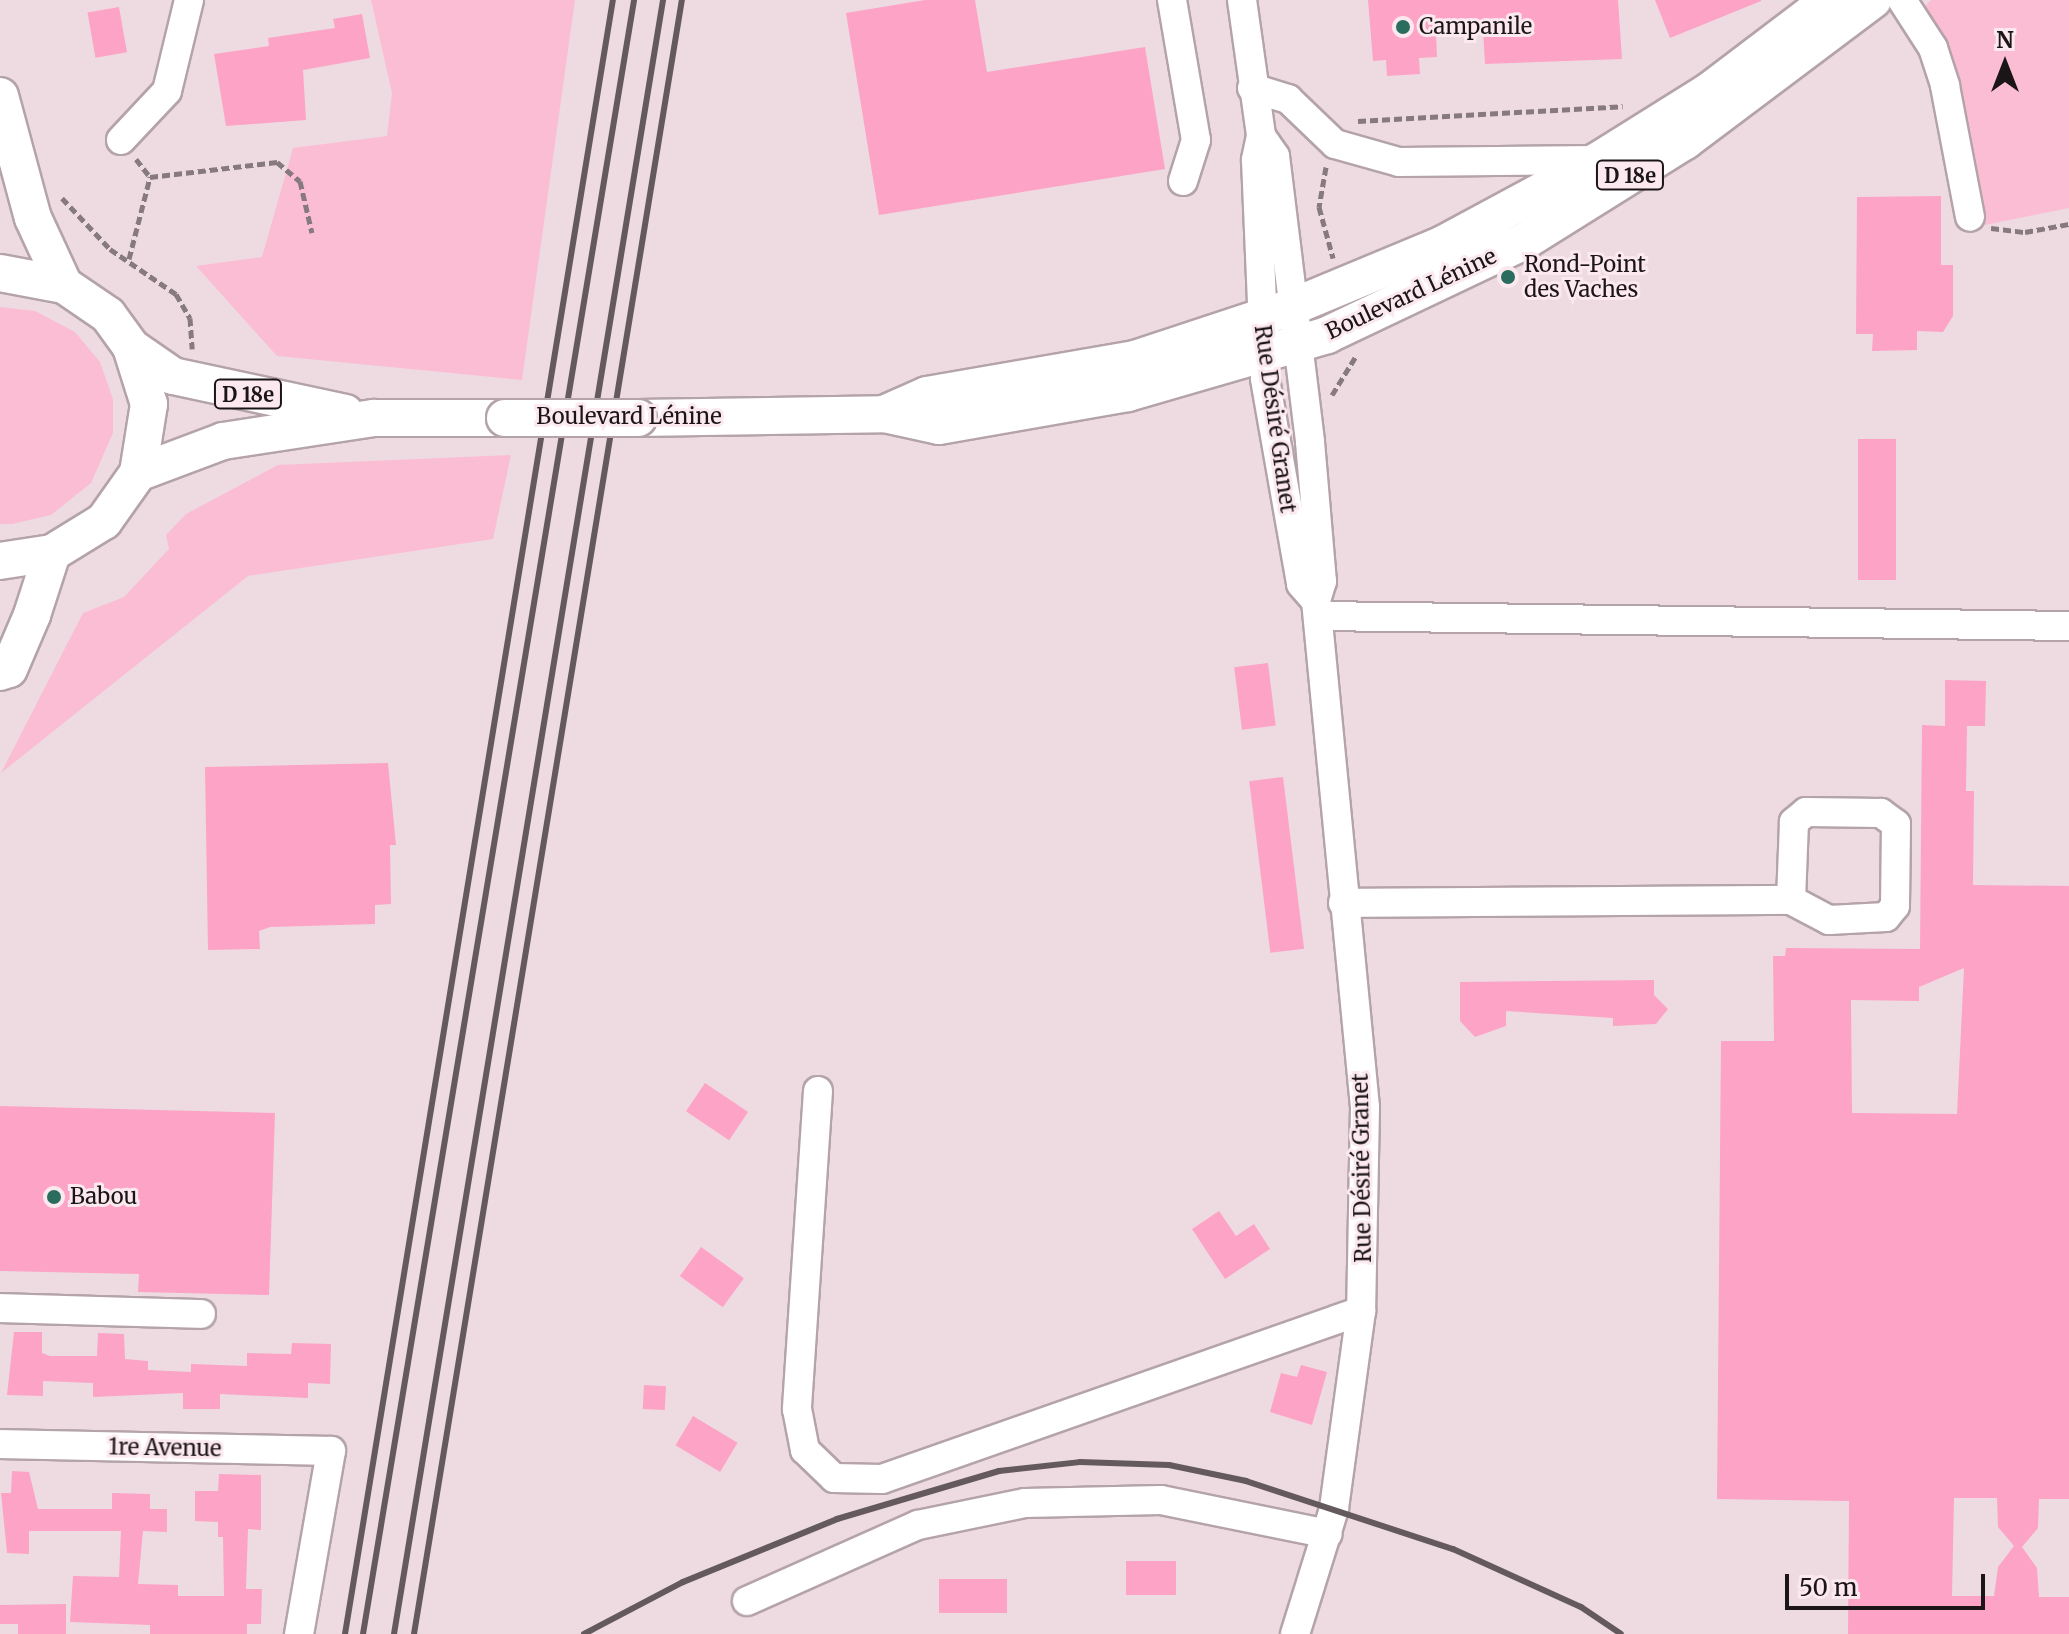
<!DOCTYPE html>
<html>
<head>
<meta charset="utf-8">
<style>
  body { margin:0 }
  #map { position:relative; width:2069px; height:1634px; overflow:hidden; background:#eddbe1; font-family:Merriweather,serif }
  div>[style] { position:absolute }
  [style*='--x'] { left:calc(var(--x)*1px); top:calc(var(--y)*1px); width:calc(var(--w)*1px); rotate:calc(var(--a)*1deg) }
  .green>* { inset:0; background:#fbbdd4 }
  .building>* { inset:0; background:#fda3c5; transform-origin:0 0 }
  .path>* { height:5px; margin-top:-2.5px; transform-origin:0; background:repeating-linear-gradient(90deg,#867a7e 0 8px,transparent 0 12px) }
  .roads { filter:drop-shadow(2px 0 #b4a3a9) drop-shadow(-2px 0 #b4a3a9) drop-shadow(0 2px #b4a3a9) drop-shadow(0 -2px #b4a3a9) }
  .minor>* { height:28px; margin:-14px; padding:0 14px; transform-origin:14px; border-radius:14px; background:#fff }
  .major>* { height:36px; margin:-18px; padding:0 18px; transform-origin:18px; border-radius:18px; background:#fff }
  .rail>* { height:6px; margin:-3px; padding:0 3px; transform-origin:3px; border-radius:3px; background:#645a5d }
  .bridges { filter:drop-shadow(2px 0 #b4a3a9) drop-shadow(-2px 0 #b4a3a9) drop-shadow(0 2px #b4a3a9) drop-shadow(0 -2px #b4a3a9) }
  .major-bridge>* { height:36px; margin:-18px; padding:0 18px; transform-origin:18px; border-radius:18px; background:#fff }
  .dots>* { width:22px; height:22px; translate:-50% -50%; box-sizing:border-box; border:4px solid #fbe9ef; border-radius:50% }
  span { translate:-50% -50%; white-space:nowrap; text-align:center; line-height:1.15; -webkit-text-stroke:6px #fbe9ef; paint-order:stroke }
  .shield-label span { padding:2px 6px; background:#fbe9ef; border:2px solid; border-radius:6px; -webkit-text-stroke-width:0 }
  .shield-label { font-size:20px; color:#1b1517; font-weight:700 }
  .poi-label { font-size:22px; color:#1b1517 }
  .left { translate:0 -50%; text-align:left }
  .street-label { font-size:22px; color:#1b1517 }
  .north { position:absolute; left:1965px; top:24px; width:80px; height:80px; -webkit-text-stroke:6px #fbe9ef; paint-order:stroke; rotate:0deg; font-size:22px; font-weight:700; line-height:32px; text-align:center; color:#1b1517 }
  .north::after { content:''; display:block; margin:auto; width:28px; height:36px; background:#1b1517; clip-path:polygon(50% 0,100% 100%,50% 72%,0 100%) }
  .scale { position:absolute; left:1785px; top:1574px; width:200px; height:36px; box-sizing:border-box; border:4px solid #1b1517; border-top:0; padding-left:10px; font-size:24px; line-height:28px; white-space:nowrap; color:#1b1517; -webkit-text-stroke:6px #fbe9ef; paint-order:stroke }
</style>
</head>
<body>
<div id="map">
  <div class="green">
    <div style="clip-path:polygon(371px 0,575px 0,522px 380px,277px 356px,196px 266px,262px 257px,293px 148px,387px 136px,392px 93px)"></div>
    <div style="clip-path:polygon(1931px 0,2069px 0,2069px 208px,1985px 225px,1929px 48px,1926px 5px)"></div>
    <div style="clip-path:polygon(0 307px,35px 311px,75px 332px,100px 362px,113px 399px,113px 433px,91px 483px,51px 515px,12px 524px,0 524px)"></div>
    <div style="clip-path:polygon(511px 455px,493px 539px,248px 576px,1px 773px,83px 613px,124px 597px,169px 549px,166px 535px,186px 514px,278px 465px)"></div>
  </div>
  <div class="building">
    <div style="clip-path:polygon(925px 0,975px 0,987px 72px,1145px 47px,1165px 169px,879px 215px,846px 13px)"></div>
    <div style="clip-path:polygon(1368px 0,1618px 0,1622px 59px,1485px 64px,1483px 29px,1436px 32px,1437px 57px,1419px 58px,1420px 74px,1387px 76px,1386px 60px,1373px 61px)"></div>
    <div style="clip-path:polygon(1655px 0,1761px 0,1761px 1px,1670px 38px)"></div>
    <div style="left:119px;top:7px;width:46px;height:32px;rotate:80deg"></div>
    <div style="clip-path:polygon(362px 14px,370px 58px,303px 70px,306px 120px,226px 126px,214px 54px,269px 46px,268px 38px,335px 28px,333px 19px)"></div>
    <div style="clip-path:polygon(1941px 196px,1941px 265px,1953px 265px,1953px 316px,1943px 332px,1917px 331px,1917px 350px,1872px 351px,1873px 334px,1856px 334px,1857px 197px)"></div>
    <div style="left:1896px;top:439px;width:141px;height:38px;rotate:90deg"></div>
    <div style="left:1268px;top:663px;width:63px;height:34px;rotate:83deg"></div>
    <div style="clip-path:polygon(evenodd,1945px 680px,1986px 681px,1985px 726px,1967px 726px,1966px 791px,1974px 791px,1973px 885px,2069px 886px,2069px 1499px,2039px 1499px,2038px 1528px,2022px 1547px,2037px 1568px,2039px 1597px,2069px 1597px,2069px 1634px,1848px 1634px,1849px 1501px,1717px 1499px,1721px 1041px,1774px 1041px,1773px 956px,1785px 956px,1786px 948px,1920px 949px,1922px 725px,1945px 726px,1945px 680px,1964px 968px,1957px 1114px,1852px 1113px,1851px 1000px,1919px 1001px,1919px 987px,1964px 968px,1945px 680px,1954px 1498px,1997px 1498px,1998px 1527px,2014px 1546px,1998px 1567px,1994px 1596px,1952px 1596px,1954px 1498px)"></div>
    <div style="clip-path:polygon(388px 763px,396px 845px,390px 845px,391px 904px,375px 905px,375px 924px,270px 927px,259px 931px,260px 949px,208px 950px,205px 767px)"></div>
    <div style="left:1283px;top:777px;width:173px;height:34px;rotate:83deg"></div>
    <div style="clip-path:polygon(1654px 980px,1654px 995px,1668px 1009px,1656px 1024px,1613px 1026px,1613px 1018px,1506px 1011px,1506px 1026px,1475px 1037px,1460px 1021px,1460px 982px)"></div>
    <div style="left:705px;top:1083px;width:52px;height:34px;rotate:34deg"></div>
    <div style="clip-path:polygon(0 1106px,275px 1113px,269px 1295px,138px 1292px,139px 1274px,0 1271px)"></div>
    <div style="clip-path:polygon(1219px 1211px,1236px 1236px,1254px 1224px,1270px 1249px,1225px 1279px,1192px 1229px)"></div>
    <div style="left:701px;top:1247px;width:53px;height:36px;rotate:36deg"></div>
    <div style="clip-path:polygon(14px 1332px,42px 1332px,42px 1353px,50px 1356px,97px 1356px,98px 1333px,124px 1334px,125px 1359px,148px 1361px,148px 1370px,191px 1372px,191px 1364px,247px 1366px,247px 1353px,291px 1354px,292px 1343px,331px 1344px,330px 1384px,308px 1383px,308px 1398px,220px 1394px,220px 1409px,183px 1409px,183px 1393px,93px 1397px,93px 1383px,43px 1381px,43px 1396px,7px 1395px)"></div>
    <div style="clip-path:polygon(1301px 1365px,1327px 1372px,1312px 1425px,1270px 1412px,1281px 1373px,1297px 1377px)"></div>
    <div style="left:644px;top:1385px;width:22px;height:24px;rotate:3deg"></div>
    <div style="left:693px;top:1416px;width:52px;height:34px;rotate:31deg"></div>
    <div style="clip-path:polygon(12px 1471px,29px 1472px,38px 1509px,112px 1509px,112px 1493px,150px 1494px,150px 1509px,167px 1509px,167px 1532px,143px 1531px,138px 1584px,178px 1585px,178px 1596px,224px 1596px,223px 1537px,218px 1537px,218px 1522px,195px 1521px,195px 1491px,218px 1491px,219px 1474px,261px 1475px,261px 1530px,248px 1529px,246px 1589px,262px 1589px,261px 1624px,247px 1624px,247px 1634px,150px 1634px,150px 1625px,70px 1622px,73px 1576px,119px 1577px,121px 1531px,29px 1531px,29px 1554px,7px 1553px,1px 1493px,11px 1493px)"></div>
    <div style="left:1126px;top:1561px;width:50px;height:34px"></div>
    <div style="left:1007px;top:1579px;width:34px;height:68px;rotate:90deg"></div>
    <div style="clip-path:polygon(66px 1604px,66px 1634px,18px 1634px,18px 1624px,0 1624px,0 1605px)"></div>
  </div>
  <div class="path">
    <div style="--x:1358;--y:121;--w:265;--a:-3.2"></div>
    <div style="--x:136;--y:159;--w:23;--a:52"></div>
    <div style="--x:150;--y:177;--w:128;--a:-6.7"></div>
    <div style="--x:277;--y:162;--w:30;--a:40"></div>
    <div style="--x:300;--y:181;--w:53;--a:77"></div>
    <div style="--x:1326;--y:167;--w:41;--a:99.9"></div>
    <div style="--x:1319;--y:207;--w:53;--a:74.6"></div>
    <div style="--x:62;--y:198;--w:70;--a:46.7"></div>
    <div style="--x:110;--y:249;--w:80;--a:34.3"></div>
    <div style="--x:176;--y:294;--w:28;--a:60"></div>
    <div style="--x:190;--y:318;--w:31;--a:86"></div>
    <div style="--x:1991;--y:228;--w:34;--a:7"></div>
    <div style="--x:2025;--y:232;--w:45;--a:-10.3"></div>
    <div style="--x:129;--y:259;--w:85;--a:-75.6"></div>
    <div style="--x:1332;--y:395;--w:46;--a:-58.4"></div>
  </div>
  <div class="roads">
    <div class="minor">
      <div style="--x:1172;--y:0;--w:142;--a:80.3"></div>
      <div style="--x:1196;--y:140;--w:43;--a:107.6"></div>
      <div style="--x:1242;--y:0;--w:137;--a:82"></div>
      <div style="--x:1261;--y:136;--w:25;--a:102"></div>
      <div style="--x:1256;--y:160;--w:219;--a:87.6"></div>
      <div style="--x:1265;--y:379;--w:208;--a:80"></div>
      <div style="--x:1301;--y:584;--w:23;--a:49"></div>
      <div style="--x:1902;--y:0;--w:57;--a:57.1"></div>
      <div style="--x:1933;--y:48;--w:40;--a:72"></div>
      <div style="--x:1945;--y:86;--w:133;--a:79.2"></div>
      <div style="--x:1252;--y:88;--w:38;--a:17"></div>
      <div style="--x:1288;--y:99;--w:65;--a:43.8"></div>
      <div style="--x:1335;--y:144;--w:66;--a:15.7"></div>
      <div style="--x:1399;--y:162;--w:197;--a:-0.6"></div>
      <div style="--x:1261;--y:136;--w:24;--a:55"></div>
      <div style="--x:1275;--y:156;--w:288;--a:83"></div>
      <div style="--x:1310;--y:442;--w:140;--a:85.1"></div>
      <div style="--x:1322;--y:581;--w:21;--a:107"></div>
      <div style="--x:1316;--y:601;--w:508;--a:84.47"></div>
      <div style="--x:1365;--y:1107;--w:204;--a:91.1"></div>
      <div style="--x:1361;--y:1311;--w:200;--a:97.8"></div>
      <div style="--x:1334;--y:1509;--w:131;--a:107.3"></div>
      <div style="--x:121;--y:140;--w:67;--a:-46.8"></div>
      <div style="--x:167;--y:91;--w:94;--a:-76.4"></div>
      <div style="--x:1318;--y:616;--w:751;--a:0.76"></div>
      <div style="--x:1343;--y:903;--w:448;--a:-0.4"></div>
      <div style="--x:1791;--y:900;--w:43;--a:27.8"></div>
      <div style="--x:1829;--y:920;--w:57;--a:-3"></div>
      <div style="--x:1886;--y:917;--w:14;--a:-51"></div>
      <div style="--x:1895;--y:906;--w:82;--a:-89.3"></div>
      <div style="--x:1896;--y:824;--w:19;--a:-144"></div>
      <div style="--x:1881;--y:813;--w:75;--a:-179.2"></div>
      <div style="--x:1806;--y:812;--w:16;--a:140"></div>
      <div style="--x:1794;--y:822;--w:78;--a:92.2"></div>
      <div style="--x:818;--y:1091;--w:319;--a:93.8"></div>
      <div style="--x:797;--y:1409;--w:42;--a:79"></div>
      <div style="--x:805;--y:1450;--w:40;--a:44"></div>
      <div style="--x:834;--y:1478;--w:48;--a:1.2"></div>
      <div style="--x:882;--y:1479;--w:508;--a:-19.33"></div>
      <div style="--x:0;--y:1308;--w:201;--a:1.7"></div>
      <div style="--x:0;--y:1444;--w:331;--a:1.2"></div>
      <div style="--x:331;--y:1451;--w:186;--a:99.9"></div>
      <div style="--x:747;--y:1601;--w:187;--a:-24"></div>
      <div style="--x:918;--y:1525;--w:109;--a:-11.6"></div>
      <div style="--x:1025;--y:1503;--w:136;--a:-1.3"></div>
      <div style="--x:1161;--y:1500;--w:170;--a:11.5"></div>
    </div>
    <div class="major">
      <div style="--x:0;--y:96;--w:126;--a:74.9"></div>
      <div style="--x:33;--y:218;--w:74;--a:65.2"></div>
      <div style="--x:0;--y:273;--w:65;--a:10.6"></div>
      <div style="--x:64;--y:285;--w:53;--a:34.3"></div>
      <div style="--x:108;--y:315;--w:39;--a:54"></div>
      <div style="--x:131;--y:347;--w:60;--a:72.5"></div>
      <div style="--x:149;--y:404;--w:70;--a:99.1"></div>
      <div style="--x:138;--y:473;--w:59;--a:125.3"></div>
      <div style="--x:104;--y:521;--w:61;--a:148.4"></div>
      <div style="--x:52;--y:553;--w:53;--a:171.3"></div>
      <div style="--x:131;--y:347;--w:51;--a:34.6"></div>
      <div style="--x:173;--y:376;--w:176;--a:12.1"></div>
      <div style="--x:884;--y:414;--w:47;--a:-23.8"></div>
      <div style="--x:927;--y:395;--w:211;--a:-9.8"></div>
      <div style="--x:1135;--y:359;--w:165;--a:-18.3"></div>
      <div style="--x:1292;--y:307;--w:164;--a:-22.6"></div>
      <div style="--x:1443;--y:244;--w:177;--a:-28.3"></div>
      <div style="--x:1599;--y:160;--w:128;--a:-32"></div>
      <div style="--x:1708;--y:92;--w:152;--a:-37.2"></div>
      <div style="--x:638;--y:418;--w:246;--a:-0.9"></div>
      <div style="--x:884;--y:414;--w:56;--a:12.3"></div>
      <div style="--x:939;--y:426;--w:192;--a:-9.9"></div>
      <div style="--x:1128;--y:393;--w:207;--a:-16.2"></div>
      <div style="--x:1327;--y:335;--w:219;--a:-25.4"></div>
      <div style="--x:1525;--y:241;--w:189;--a:-32"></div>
      <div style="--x:1685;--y:141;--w:235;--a:-36.9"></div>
      <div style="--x:138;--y:473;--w:91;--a:-20.6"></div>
      <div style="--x:223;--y:441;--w:153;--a:-8.7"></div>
      <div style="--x:374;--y:418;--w:131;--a:0"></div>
      <div style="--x:0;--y:672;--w:9;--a:-18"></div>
      <div style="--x:9;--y:669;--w:59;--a:-66.9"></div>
      <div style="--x:32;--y:615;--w:65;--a:-72.1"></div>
    </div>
  </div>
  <div class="rail">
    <div style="--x:345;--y:1634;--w:1656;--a:-80.69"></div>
    <div style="--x:363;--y:1634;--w:1656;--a:-80.58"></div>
    <div style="--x:394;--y:1634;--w:1656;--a:-80.65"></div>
    <div style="--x:414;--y:1634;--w:1656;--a:-80.69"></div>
    <div style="--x:584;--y:1634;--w:112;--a:-27.7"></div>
    <div style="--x:683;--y:1582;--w:166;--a:-22.2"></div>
    <div style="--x:837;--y:1519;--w:169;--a:-16.5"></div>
    <div style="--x:999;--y:1471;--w:81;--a:-6.3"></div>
    <div style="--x:1080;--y:1462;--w:89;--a:1.9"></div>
    <div style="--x:1169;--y:1465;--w:79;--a:11.7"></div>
    <div style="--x:1246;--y:1481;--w:218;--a:18.2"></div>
    <div style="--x:1453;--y:1549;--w:141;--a:24.4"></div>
    <div style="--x:1581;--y:1607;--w:48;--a:34"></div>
  </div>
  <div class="bridges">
    <div class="major-bridge">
      <div style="--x:505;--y:418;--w:133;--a:0"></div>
    </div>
  </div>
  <div class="dots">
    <div style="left:1403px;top:27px;background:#2a6c5d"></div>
    <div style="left:1508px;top:277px;background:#2a6c5d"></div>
    <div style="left:54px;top:1197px;background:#2a6c5d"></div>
  </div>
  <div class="shield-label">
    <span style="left:1630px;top:175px">D 18e</span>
    <span style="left:248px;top:394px">D 18e</span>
  </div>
  <div class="poi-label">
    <span class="left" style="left:1419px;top:27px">Campanile</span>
    <span class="left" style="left:1524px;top:277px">Rond-Point<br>des Vaches</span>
    <span class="left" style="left:70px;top:1197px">Babou</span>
  </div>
  <div class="street-label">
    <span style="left:1411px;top:294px;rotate:-25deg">Boulevard Lénine</span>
    <span style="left:629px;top:417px">Boulevard Lénine</span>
    <span style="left:1275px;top:419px;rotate:82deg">Rue Désiré Granet</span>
    <span style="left:1362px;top:1168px;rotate:-91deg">Rue Désiré Granet</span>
    <span style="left:165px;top:1448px;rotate:1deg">1re Avenue</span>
  </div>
  <div class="north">N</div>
  <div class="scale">50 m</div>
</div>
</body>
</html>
